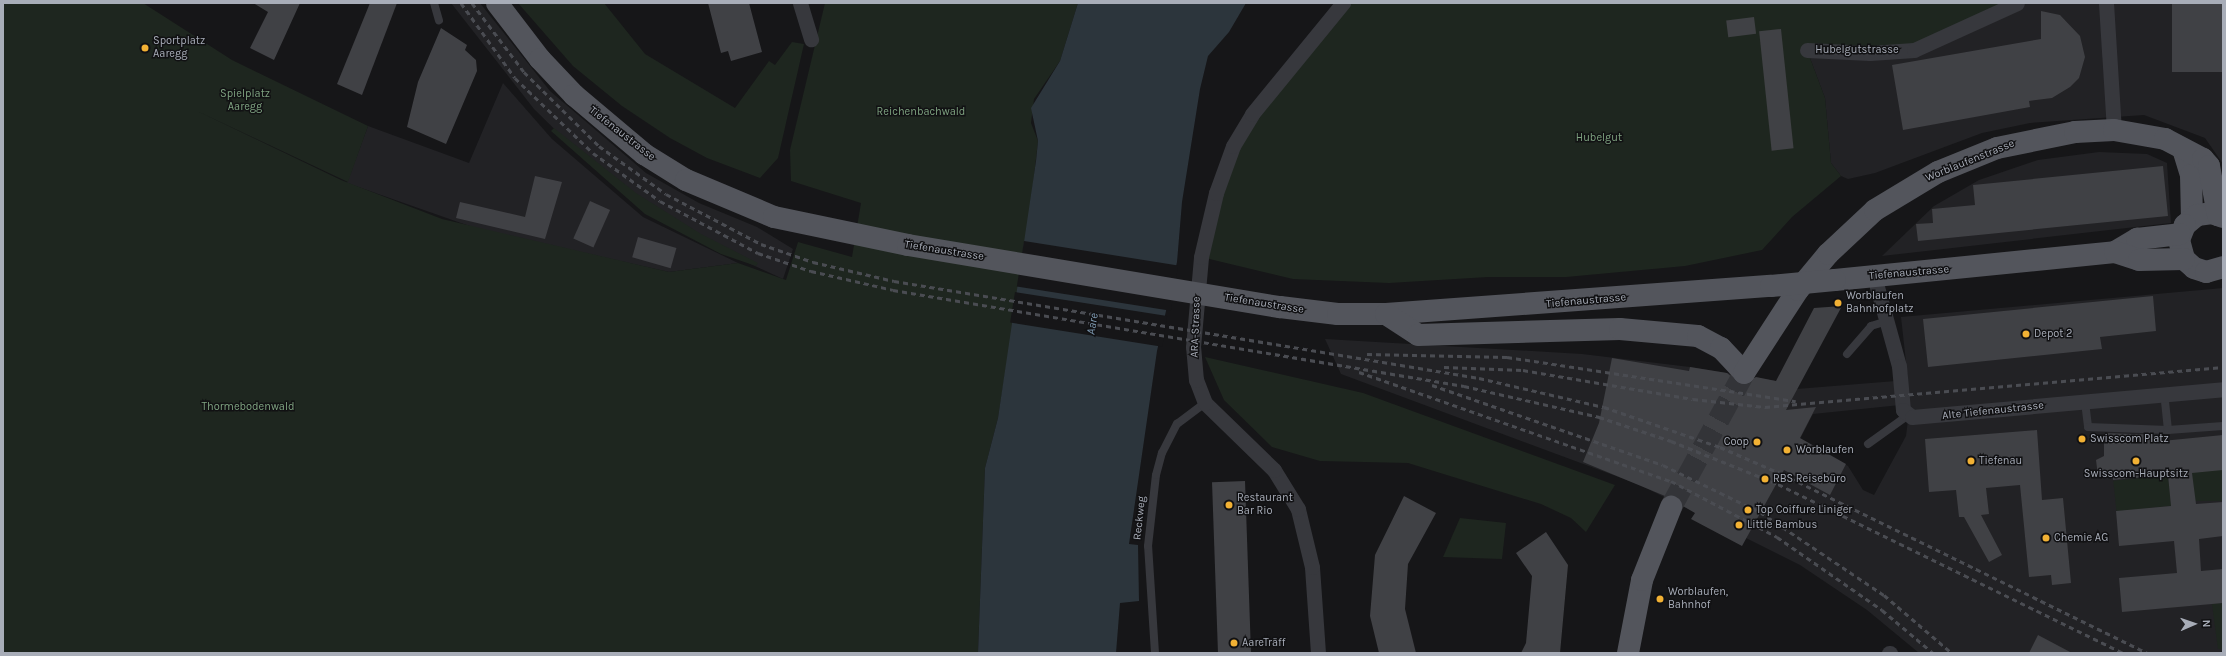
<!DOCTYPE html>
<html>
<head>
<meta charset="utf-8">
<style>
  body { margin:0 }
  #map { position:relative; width:2226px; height:656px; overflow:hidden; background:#161618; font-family:Karla,sans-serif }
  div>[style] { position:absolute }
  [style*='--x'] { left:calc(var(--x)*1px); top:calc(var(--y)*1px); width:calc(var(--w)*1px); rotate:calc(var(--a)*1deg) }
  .built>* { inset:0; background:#222225 }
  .green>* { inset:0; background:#1e261f; transform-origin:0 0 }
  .water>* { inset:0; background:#2c353c }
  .pier>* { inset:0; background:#161618; transform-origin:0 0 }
  .building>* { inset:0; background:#404145; transform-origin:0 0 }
  .primary-tunnel>* { height:22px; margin-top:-11px; transform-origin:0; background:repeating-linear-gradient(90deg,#333438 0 22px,transparent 0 33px) }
  .service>* { height:8px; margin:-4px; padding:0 4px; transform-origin:4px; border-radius:4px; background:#37383d }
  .minor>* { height:15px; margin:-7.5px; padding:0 7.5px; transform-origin:7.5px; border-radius:7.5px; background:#37383d }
  .primary>* { height:22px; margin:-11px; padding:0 11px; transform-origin:11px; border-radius:11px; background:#53555c }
  .rail>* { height:3px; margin-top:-1.5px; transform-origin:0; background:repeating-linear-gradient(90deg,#4a4c52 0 5px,transparent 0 9px) }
  .primary-bridge>* { height:22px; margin:-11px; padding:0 11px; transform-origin:11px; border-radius:11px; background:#53555c }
  .dots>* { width:11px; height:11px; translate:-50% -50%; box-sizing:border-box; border:2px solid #111113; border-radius:50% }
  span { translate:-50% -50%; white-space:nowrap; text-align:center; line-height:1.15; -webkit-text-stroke:3px #111113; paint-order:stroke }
  .poi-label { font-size:11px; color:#a8adb8 }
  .left { translate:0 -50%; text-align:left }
  .right { translate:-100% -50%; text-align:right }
  .street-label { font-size:11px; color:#a8adb8 }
  .park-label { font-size:11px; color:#7fa381 }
  .water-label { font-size:12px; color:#7f9bb3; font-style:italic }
  .frame { position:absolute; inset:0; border:4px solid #a8adb8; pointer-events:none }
  .north { position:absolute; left:2174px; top:604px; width:40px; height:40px; -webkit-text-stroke:3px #111113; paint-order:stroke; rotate:88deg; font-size:11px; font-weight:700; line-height:16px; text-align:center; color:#a8adb8 }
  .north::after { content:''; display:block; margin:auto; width:14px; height:18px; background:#a8adb8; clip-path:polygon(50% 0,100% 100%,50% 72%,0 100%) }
</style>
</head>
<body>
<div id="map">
  <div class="built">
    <div style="clip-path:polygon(451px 3px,480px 3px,550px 91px,646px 173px,699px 203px,757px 227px,793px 249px,783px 279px,714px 247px,589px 163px,534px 109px)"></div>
    <div style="clip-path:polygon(2017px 3px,2223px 3px,2223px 164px,2205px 138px,2144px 115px,2030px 123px,1982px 133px,1875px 173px,1848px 179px,1841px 176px,1831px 163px,1825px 98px,1807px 50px)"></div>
    <div style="clip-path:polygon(503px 83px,552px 139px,643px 217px,738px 263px,669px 272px,478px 229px,347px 183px,368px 126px,469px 163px)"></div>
    <div style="clip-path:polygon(2099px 152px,2147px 154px,2167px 163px,2171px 223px,1882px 256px,1934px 206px,1979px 180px,2038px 160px)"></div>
    <div style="clip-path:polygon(evenodd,2223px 288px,2223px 653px,1919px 653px,1867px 610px,1800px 565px,1640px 485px,1341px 374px,1325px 339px,1582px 354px,1690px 367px,1776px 381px,1772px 391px,1908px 380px,1901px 317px,2223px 288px,1910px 404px,1906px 436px,1874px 495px,1863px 490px,1848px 466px,1800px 439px,1813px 414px,1910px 404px)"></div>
  </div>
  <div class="green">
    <div style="clip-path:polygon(3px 3px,143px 3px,232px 60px,368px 126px,348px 182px,195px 110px,341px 180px,442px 219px,669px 272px,738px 263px,786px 280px,798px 242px,852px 257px,861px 203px,791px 181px,790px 150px,825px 3px,1078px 3px,1060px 61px,1034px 99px,1031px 123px,1038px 141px,1027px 237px,998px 418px,985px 468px,978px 653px,3px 653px)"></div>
    <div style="clip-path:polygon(518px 3px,604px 3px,645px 54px,735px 108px,769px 61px,775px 65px,792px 42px,804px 44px,778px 158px,760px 178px,707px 158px,670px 138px,622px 106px,573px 66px)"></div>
    <div style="clip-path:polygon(1343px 3px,2017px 3px,1914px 50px,1807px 50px,1825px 98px,1831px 163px,1841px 176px,1792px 217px,1762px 250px,1685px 266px,1566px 277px,1488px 277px,1389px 283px,1293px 279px,1201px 257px,1233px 146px)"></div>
    <div style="clip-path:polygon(554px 128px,636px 193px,701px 234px,758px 263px,756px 266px,721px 254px,645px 214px,551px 131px)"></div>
    <div style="clip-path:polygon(1205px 357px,1363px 393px,1615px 485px,1586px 532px,1571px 518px,1541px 504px,1408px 463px,1320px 461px,1272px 447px,1224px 400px)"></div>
    <div style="left:2223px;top:470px;width:31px;height:31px;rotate:90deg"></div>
    <div style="left:2168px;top:475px;width:31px;height:55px;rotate:84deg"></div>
    <div style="clip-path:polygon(1460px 518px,1506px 523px,1502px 559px,1443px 557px)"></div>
    <div style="clip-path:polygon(2223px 603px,2223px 649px,2218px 649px,2212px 604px)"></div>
  </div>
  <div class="water">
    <div style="clip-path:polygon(1078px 3px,1246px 3px,1229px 32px,1208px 56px,1200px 89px,1182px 202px,1177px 262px,1157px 351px,1129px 544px,1138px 545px,1139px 601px,1120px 603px,1116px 653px,978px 653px,985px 468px,998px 418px,1036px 161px,1038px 141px,1031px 108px,1060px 61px)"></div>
  </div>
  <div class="pier">
    <div style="left:1024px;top:241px;width:156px;height:46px;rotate:9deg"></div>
    <div style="left:1015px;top:292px;width:154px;height:31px;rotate:9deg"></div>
  </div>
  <div class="building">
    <div style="clip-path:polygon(253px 3px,300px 3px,274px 60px,250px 48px,268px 12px)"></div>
    <div style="clip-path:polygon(370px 3px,397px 3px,362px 95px,337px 84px)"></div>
    <div style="clip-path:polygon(708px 3px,749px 3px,762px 52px,731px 61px,728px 51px,721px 53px)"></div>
    <div style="left:2172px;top:3px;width:51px;height:69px"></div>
    <div style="clip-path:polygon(2041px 11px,2060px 15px,2080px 36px,2085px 57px,2079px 78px,2070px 87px,2052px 98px,2029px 101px,2030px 107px,1903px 130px,1892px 65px,2041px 39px)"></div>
    <div style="left:1754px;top:17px;width:17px;height:28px;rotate:83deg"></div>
    <div style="clip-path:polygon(441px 28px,467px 45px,465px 50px,476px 60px,477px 71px,446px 144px,407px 127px,418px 82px)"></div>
    <div style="left:1781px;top:29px;width:120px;height:22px;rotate:84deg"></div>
    <div style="clip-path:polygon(2163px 166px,2168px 216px,1918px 241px,1916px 224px,1933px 223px,1932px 209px,1975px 205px,1973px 185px)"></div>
    <div style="clip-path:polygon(535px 176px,562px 182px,545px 239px,456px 218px,460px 202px,525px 217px)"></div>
    <div style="left:590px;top:201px;width:22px;height:41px;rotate:24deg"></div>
    <div style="left:638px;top:237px;width:40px;height:21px;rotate:16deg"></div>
    <div style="clip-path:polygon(2153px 296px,2156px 331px,2100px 337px,2102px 349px,1928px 367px,1923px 319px)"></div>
    <div style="clip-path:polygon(1842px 306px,1786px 410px,1816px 407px,1800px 438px,1846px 464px,1830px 495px,1784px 470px,1742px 546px,1691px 519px,1695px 513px,1683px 506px,1676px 496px,1665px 496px,1583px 462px,1599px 423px,1612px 358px,1689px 371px,1690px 367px,1727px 373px,1742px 385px,1756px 377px,1776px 381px,1814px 308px)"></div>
    <div style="clip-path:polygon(2037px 430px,2042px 500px,2063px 498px,2071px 583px,2052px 585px,2051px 575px,2029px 577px,2020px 485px,1986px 488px,1989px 514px,1981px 515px,2002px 555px,1989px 562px,1964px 517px,1959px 517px,1956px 490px,1929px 492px,1925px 439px)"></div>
    <div style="clip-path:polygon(2104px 433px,2162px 435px,2162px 441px,2223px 435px,2223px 470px,2192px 473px,2196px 504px,2223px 502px,2223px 536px,2199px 539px,2201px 571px,2223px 569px,2223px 603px,2122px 612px,2119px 578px,2177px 573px,2174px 541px,2119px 546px,2116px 511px,2171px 506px,2168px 475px,2113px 480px,2113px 475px,2098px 476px,2096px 460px,2104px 456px)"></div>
    <div style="left:1245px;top:481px;width:172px;height:33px;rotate:88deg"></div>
    <div style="clip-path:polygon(1404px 496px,1436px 513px,1408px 564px,1405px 609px,1416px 653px,1379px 653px,1370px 616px,1375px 555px)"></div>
    <div style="clip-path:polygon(1546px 532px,1568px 565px,1560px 653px,1521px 653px,1526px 643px,1532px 576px,1516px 553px)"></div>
    <div style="clip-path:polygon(2038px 635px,2072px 653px,2029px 653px)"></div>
  </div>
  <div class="primary-tunnel">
    <div style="--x:1671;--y:507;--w:153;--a:-61.4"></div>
  </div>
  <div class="service">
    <div style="--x:434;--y:3;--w:18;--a:74"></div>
    <div style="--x:1847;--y:354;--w:37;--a:-49"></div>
    <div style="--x:1871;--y:326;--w:17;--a:-17"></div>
    <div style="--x:2085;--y:402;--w:25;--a:83"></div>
    <div style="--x:2088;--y:427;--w:80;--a:2.1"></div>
    <div style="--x:2168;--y:430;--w:36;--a:-96"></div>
    <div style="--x:2168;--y:430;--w:55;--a:-4.2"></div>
    <div style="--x:1868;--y:444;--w:48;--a:-35.7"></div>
    <div style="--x:1155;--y:653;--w:107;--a:-93.7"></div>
    <div style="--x:1148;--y:546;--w:71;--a:-83.6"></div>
    <div style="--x:1156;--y:475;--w:23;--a:-75"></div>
    <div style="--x:1162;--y:453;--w:33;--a:-63"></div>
    <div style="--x:1177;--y:424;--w:35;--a:-37"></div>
  </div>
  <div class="minor">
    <div style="--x:800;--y:3;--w:38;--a:73"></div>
    <div style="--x:2106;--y:3;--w:127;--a:86.4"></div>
    <div style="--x:1807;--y:50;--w:63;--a:2.7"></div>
    <div style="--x:1870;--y:53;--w:44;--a:-3.9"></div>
    <div style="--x:1914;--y:50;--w:113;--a:-24.5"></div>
    <div style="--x:1874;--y:276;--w:93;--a:74.5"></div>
    <div style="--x:1899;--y:366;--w:44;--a:84.8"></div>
    <div style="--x:1903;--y:410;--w:11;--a:38"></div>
    <div style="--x:1912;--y:417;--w:312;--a:-5.1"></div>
    <div style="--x:1318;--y:653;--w:86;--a:-94"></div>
    <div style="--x:1312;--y:567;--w:60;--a:-103.6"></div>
    <div style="--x:1298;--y:509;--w:46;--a:-121.6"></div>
    <div style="--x:1274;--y:470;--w:96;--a:-135.8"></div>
    <div style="--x:1205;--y:403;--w:25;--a:-111"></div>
    <div style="--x:1196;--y:380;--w:33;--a:-95"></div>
    <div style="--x:1193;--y:347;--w:90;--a:-84.9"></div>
    <div style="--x:1201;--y:257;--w:66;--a:-76.8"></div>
    <div style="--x:1216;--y:193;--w:50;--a:-70.1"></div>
    <div style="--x:1233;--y:146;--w:37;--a:-59"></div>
    <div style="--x:1252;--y:114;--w:144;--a:-50.7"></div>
    <div style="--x:1889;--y:653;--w:1;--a:0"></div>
  </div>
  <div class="primary">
    <div style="--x:497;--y:3;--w:71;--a:52.5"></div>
    <div style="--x:540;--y:59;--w:50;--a:46.6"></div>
    <div style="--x:574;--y:95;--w:92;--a:40.1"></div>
    <div style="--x:644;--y:154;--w:49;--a:31.8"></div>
    <div style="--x:686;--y:180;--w:95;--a:22.8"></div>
    <div style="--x:774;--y:217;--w:137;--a:11.8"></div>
    <div style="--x:2183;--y:149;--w:27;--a:73"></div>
    <div style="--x:2191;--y:175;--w:43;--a:88.7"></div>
    <div style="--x:2223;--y:217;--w:12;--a:-160"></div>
    <div style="--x:2212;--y:213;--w:15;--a:172"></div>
    <div style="--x:2197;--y:215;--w:16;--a:140"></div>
    <div style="--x:2185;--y:225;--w:16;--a:112"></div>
    <div style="--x:2179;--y:240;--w:20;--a:75"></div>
    <div style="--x:2184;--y:259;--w:13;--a:42"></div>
    <div style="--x:2194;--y:268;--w:13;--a:18"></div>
    <div style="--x:2206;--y:272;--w:18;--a:-16"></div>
    <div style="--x:2115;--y:252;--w:26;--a:-31"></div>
    <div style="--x:2137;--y:239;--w:43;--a:-6.6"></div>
    <div style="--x:1835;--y:280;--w:281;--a:-5.7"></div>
    <div style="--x:2115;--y:252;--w:25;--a:18"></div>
    <div style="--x:2139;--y:260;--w:45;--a:-1.3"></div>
    <div style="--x:1280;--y:307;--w:58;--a:6.9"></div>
    <div style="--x:1338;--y:314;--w:48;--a:0"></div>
    <div style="--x:1386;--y:314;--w:386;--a:-4.2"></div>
    <div style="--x:1386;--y:314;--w:38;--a:33"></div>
    <div style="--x:1418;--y:335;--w:202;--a:-1.7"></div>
    <div style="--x:1620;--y:329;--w:78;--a:5.1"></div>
    <div style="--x:1698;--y:336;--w:26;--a:28"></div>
    <div style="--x:1721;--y:348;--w:34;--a:47"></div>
    <div style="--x:1744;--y:373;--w:99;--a:-57"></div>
    <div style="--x:1798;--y:290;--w:47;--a:-50.2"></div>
    <div style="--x:1828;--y:254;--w:64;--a:-43.1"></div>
    <div style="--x:1875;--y:210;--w:74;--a:-31.1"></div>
    <div style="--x:1938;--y:172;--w:64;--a:-22.1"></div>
    <div style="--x:1997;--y:148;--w:80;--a:-11.6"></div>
    <div style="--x:2075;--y:132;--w:39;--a:-3"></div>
    <div style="--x:2114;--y:130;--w:52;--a:10"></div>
    <div style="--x:2165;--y:139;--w:43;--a:27.8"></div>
    <div style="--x:2203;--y:159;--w:9;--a:49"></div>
    <div style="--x:2209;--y:166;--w:50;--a:79.6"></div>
    <div style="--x:1628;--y:653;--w:74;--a:-79.1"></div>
    <div style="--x:1642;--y:580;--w:79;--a:-68.3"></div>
  </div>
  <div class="rail">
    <div style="--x:461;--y:3;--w:92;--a:54.2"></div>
    <div style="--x:515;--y:78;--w:108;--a:43.9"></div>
    <div style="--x:593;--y:153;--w:82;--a:35.6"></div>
    <div style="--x:660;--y:201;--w:111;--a:28"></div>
    <div style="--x:758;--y:253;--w:56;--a:18.8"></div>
    <div style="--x:811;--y:271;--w:84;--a:13"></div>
    <div style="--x:893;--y:290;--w:579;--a:9.54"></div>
    <div style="--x:1464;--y:386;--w:139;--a:12.9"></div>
    <div style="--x:1599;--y:417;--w:76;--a:18.4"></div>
    <div style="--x:1671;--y:441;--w:115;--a:21.9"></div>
    <div style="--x:1778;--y:484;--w:384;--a:26.1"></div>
    <div style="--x:472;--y:3;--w:86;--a:53"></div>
    <div style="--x:524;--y:72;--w:105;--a:44.6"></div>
    <div style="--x:599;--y:146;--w:82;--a:35.6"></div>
    <div style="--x:666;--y:194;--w:107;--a:27.8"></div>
    <div style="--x:761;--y:244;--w:55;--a:19.1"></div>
    <div style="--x:813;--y:262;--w:83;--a:13.2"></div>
    <div style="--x:894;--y:281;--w:593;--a:9.41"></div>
    <div style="--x:1479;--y:378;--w:128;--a:13.1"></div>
    <div style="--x:1604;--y:407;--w:123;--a:19"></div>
    <div style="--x:1720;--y:447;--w:68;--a:23.5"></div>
    <div style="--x:1782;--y:474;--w:407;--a:26.1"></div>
    <div style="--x:1367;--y:354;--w:140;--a:1.2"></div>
    <div style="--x:1507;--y:357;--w:292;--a:8.7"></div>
    <div style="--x:1444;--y:367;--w:79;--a:2.2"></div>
    <div style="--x:1523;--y:370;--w:172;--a:9.7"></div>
    <div style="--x:1693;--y:399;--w:72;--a:6.3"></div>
    <div style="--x:1765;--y:407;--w:460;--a:-5"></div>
    <div style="--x:1359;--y:372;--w:330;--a:19.3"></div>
    <div style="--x:1671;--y:481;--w:120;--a:27.8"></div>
    <div style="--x:1777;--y:537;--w:128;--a:34.8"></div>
    <div style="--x:1882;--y:610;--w:67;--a:40.1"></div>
    <div style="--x:1432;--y:385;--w:244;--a:19.1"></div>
    <div style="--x:1663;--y:465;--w:108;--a:25.9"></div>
    <div style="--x:1760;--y:512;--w:149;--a:33.8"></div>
    <div style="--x:1884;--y:595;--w:89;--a:40.5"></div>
  </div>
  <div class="primary-bridge">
    <div style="--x:908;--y:245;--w:377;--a:9.5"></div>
    <div style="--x:1771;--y:286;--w:64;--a:-5.4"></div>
  </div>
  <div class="dots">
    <div style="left:145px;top:48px;background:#f2b134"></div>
    <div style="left:1838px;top:303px;background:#f2b134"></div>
    <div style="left:2026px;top:334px;background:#f2b134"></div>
    <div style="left:2082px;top:439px;background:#f2b134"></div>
    <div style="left:1757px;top:442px;background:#f2b134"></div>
    <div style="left:1787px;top:450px;background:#f2b134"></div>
    <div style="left:1971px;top:461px;background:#f2b134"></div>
    <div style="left:2136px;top:461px;background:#f2b134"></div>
    <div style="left:1765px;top:479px;background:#f2b134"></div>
    <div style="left:1229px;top:505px;background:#f2b134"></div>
    <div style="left:1748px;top:510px;background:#f2b134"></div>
    <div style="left:1739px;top:525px;background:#f2b134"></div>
    <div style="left:2046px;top:538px;background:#f2b134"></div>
    <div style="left:1660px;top:599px;background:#f2b134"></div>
    <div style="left:1234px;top:643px;background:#f2b134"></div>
  </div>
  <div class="poi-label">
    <span class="left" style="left:153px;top:48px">Sportplatz<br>Aaregg</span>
    <span class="left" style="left:1846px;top:303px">Worblaufen<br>Bahnhofplatz</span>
    <span class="left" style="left:2034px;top:334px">Depot 2</span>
    <span class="left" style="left:2090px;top:439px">Swisscom Platz</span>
    <span class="right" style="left:1749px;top:442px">Coop</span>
    <span class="left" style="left:1796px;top:450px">Worblaufen</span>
    <span class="left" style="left:1979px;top:461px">Tiefenau</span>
    <span style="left:2136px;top:474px">Swisscom-Hauptsitz</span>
    <span class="left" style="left:1773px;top:479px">RBS Reisebüro</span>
    <span class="left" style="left:1237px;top:505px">Restaurant<br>Bar Rio</span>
    <span class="left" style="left:1756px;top:510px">Top Coiffure Liniger</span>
    <span class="left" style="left:1747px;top:525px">Little Bambus</span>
    <span class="left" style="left:2054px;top:538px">Chemie AG</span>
    <span class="left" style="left:1668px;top:599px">Worblaufen,<br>Bahnhof</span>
    <span class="left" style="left:1242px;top:643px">AareTräff</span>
  </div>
  <div class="street-label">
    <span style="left:1857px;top:50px">Hubelgutstrasse</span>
    <span style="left:622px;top:134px;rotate:38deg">Tiefenaustrasse</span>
    <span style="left:1970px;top:161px;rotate:-22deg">Worblaufenstrasse</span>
    <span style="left:944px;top:251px;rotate:9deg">Tiefenaustrasse</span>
    <span style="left:1909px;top:273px;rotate:-5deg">Tiefenaustrasse</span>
    <span style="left:1586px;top:301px;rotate:-5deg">Tiefenaustrasse</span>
    <span style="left:1264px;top:304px;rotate:9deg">Tiefenaustrasse</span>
    <span style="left:1196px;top:327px;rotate:-88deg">ARA-Strasse</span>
    <span style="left:1993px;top:411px;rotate:-6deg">Alte Tiefenaustrasse</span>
    <span style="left:1140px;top:518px;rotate:-84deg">Reckweg</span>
  </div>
  <div class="park-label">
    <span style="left:245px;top:101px">Spielplatz<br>Aaregg</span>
    <span style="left:921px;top:112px">Reichenbachwald</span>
    <span style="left:1599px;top:138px">Hubelgut</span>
    <span style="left:248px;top:407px">Thormebodenwald</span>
  </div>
  <div class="water-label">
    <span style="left:1093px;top:324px;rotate:-81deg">Aare</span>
  </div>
  <div class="frame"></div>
  <div class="north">N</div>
</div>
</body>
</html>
